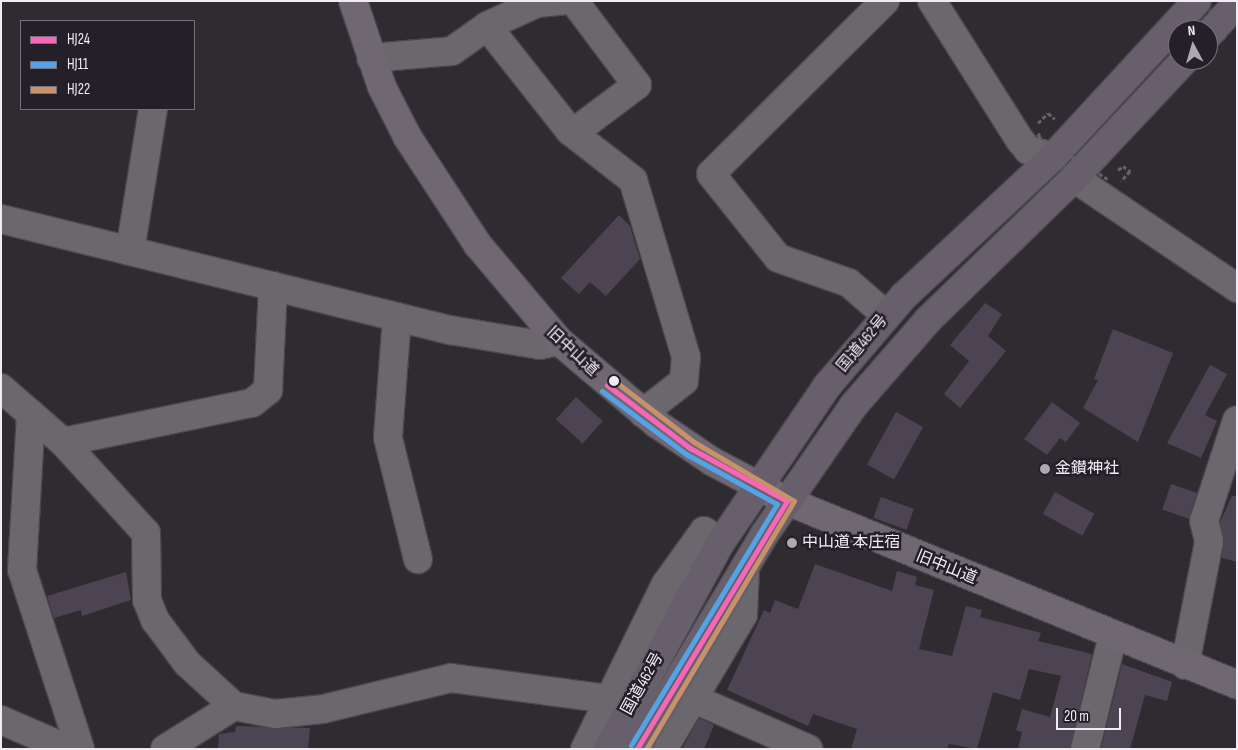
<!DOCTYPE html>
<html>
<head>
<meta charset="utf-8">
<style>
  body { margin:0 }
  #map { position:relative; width:1238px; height:750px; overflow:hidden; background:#2f2c31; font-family:"Sofia Sans Condensed","Noto Sans JP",sans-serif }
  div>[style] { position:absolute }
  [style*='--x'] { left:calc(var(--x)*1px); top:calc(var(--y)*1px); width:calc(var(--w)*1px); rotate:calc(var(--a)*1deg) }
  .building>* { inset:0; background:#4c4452; transform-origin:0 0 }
  .path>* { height:3px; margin-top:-1.5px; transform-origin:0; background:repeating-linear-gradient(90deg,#646265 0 4px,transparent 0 6.5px) }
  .roads { filter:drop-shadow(1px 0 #4a484d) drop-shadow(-1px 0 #4a484d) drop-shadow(0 1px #4a484d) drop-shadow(0 -1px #4a484d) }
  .minor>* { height:28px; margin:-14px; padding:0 14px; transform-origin:14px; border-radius:14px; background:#6a686c }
  .major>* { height:28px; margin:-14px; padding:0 14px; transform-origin:14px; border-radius:14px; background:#6f6872 }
  .highway>* { height:28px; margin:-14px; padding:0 14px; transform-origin:14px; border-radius:14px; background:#67606c }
  .path-bridge>* { height:3px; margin-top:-1.5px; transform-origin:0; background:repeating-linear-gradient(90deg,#646265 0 4px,transparent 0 6.5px) }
  .bus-1>* { height:5px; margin:-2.5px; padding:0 2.5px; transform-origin:2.5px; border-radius:2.5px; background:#fa66b7 }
  .bus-2>* { height:5px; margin:-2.5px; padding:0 2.5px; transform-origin:2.5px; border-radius:2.5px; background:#53a3e8 }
  .bus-3>* { height:5px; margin:-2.5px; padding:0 2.5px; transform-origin:2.5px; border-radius:2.5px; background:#c7916a }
  .dots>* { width:14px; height:14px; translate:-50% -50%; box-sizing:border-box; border:2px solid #251f2a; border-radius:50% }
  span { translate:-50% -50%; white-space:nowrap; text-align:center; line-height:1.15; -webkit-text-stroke:5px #251f2a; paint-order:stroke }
  .street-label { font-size:16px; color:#f0ecf3 }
  .poi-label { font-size:16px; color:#f0ecf3 }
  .left { translate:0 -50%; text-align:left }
  .frame { position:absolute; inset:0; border:2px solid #f0ecf3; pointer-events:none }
  .legend { position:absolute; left:20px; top:20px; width:175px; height:90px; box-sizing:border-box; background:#251f2a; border:1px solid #76717a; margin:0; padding:6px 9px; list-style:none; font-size:15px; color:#f0ecf3 }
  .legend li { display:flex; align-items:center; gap:10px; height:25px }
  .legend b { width:25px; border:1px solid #76717a }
  .north { position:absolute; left:1168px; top:20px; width:50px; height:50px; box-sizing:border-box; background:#251f2a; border:1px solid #76717a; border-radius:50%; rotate:354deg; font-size:14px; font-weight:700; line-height:20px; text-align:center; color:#f0ecf3 }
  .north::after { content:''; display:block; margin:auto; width:18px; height:22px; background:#aca9af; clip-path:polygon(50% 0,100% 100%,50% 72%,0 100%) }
  .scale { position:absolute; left:1056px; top:708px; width:65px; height:22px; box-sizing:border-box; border:2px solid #f0ecf3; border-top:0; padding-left:6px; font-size:15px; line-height:18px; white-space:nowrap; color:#f0ecf3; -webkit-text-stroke:4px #251f2a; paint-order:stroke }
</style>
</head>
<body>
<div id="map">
  <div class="building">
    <div style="clip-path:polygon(619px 215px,630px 226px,640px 259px,606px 296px,590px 282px,579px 294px,561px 278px)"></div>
    <div style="clip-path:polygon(985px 303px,1002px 314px,988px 336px,1006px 351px,960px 408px,944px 394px,969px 361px,950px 345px)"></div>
    <div style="clip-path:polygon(1113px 329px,1173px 353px,1138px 442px,1083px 408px,1098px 380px,1094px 379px)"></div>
    <div style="clip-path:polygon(1210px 365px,1227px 374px,1205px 415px,1217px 421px,1201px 458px,1167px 443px)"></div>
    <div style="left:576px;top:397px;width:36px;height:30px;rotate:42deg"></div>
    <div style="clip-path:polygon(1052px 402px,1080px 423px,1066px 442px,1060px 438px,1047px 455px,1024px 439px)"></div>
    <div style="left:896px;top:412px;width:31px;height:60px;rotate:29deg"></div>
    <div style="left:1171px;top:484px;width:28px;height:27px;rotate:19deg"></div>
    <div style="left:1055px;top:492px;width:45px;height:25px;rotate:29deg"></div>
    <div style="clip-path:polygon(1232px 496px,1237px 496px,1237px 562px,1222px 558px,1220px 522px)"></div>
    <div style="left:881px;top:497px;width:35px;height:22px;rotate:20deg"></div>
    <div style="clip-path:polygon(815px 564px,892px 591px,897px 571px,917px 577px,915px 585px,934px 590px,919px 649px,952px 656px,966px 606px,982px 610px,980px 617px,1041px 633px,1038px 641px,1092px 654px,1070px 749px,1018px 749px,1022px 732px,1016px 730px,1022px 709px,1050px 717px,1061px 676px,1029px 669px,1020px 700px,993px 692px,977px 749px,949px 744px,947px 749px,851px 749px,857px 729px,813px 714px,808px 726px,727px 690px,764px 610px,770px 613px,775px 600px,798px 609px)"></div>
    <div style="clip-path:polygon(126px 572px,131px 600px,82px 616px,81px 610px,54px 618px,47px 596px)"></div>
    <div style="clip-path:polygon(1122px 664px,1172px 682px,1167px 701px,1145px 695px,1130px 749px,1101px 749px)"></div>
    <div style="clip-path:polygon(699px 718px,714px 725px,704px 749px,682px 749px)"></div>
    <div style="clip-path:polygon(236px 726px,310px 728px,308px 749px,218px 749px,219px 734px,235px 732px)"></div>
  </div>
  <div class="path">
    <div style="--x:1038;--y:123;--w:14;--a:-45"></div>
    <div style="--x:1048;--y:113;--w:9;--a:41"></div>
    <div style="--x:1118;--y:170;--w:6;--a:-39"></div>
    <div style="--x:1123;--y:166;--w:9;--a:36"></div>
    <div style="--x:1130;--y:171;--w:13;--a:132"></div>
  </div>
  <div class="roads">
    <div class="minor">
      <div style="--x:885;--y:1;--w:245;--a:135.2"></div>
      <div style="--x:711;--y:174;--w:107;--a:51.4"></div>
      <div style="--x:778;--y:258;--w:75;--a:19.4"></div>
      <div style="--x:849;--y:283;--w:50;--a:41"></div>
      <div style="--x:932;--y:1;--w:165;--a:57.7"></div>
      <div style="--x:1020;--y:140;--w:13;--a:51"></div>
      <div style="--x:1028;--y:150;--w:26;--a:16"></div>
      <div style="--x:487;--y:26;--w:55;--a:-24.7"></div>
      <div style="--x:537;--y:3;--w:24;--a:-5"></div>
      <div style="--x:371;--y:58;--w:81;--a:-4.9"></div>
      <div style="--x:452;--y:51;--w:43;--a:-35.5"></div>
      <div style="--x:487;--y:26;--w:134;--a:51.7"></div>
      <div style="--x:570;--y:131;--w:80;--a:37.9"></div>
      <div style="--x:633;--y:180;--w:185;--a:73.3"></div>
      <div style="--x:686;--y:357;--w:24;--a:95"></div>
      <div style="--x:684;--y:381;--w:52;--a:142"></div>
      <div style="--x:573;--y:133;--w:80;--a:-36.9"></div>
      <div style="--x:637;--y:85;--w:105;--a:-126.9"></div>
      <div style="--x:1074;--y:178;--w:197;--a:34"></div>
      <div style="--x:1;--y:219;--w:463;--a:13.9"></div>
      <div style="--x:450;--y:330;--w:91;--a:9.5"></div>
      <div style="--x:540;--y:345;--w:19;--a:-12"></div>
      <div style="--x:130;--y:251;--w:144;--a:-80.8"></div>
      <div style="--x:397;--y:317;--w:121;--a:94.3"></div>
      <div style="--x:388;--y:438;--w:125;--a:76.1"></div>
      <div style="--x:1;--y:388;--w:82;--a:41.1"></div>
      <div style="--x:63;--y:442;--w:123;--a:47.6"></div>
      <div style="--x:146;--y:533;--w:67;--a:89.1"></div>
      <div style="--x:147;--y:600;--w:22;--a:68"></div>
      <div style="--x:155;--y:620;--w:54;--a:53.3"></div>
      <div style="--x:187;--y:663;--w:64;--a:42.5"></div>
      <div style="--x:234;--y:706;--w:42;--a:11"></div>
      <div style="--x:275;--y:714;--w:48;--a:-5.9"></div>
      <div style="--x:323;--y:709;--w:132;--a:-13.6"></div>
      <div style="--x:451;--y:678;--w:159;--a:7.6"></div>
      <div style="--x:31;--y:414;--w:156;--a:93.3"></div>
      <div style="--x:22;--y:570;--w:188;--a:72"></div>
      <div style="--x:63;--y:442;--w:193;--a:-11.7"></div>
      <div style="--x:252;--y:403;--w:21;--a:-39"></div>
      <div style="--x:268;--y:390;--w:104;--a:-87.2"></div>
      <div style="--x:1185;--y:665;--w:126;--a:-79"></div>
      <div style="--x:1209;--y:541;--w:21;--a:-104"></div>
      <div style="--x:1204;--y:521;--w:106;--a:-71.9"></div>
      <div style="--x:692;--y:698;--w:127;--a:23.7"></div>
      <div style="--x:1;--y:720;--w:73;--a:23.4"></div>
      <div style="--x:165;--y:749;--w:81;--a:-31.9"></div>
      <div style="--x:585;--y:749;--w:184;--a:-63.9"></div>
      <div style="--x:666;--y:584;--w:65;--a:-54.4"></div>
      <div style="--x:704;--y:531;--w:20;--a:33"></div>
      <div style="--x:663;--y:749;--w:156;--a:-59.2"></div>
      <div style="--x:743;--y:615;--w:47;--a:-87.6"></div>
      <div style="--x:1085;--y:749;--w:117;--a:-76.2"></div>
    </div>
    <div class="major">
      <div style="--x:353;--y:1;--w:91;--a:71.4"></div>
      <div style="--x:382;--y:87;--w:57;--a:63"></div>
      <div style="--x:408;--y:138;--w:128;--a:56.8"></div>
      <div style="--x:478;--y:245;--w:126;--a:49.8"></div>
      <div style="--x:559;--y:341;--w:128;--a:40.3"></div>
      <div style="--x:657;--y:424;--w:68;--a:34.2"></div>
      <div style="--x:713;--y:462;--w:84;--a:27.8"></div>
      <div style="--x:787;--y:501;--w:486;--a:22.2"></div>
    </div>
    <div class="highway">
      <div style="--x:1208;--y:35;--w:43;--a:-47.8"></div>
      <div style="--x:608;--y:749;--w:236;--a:-61.4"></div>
      <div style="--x:721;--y:542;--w:189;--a:-55.8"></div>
      <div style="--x:827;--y:386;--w:118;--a:-49.5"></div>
      <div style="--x:904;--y:296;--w:204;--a:-43"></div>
      <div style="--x:1053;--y:157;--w:212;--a:-47.3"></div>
      <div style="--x:637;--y:749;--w:249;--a:-59.3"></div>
      <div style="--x:764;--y:535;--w:158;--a:-55.3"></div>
      <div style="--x:854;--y:405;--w:114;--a:-48.9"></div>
      <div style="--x:929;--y:319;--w:202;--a:-44.2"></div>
      <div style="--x:1074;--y:178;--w:162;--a:-46.8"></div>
    </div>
  </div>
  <div class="path-bridge">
    <div style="--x:1040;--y:133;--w:4;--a:124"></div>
    <div style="--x:1038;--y:136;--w:82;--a:31.6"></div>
  </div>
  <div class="bus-1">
    <div style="--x:607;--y:385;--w:104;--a:37.2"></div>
    <div style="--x:690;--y:448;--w:111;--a:28.7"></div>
    <div style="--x:787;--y:501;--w:290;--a:121.2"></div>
  </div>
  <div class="bus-2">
    <div style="--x:602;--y:391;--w:105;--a:36.9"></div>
    <div style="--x:686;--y:454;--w:104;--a:28.8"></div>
    <div style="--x:777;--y:504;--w:282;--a:121.2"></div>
  </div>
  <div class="bus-3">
    <div style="--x:612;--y:379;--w:103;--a:37.5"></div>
    <div style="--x:694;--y:442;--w:116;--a:30.5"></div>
    <div style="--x:794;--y:501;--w:289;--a:120.8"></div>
  </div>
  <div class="dots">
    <div style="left:614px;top:381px;background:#f0ecf3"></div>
    <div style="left:1045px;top:469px;background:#aca9af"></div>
    <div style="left:792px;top:543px;background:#aca9af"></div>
  </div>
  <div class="street-label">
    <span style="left:863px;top:344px;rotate:-50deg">国道462号</span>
    <span style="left:572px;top:352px;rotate:43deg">旧中山道</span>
    <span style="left:946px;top:568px;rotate:22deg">旧中山道</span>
    <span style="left:643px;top:684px;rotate:-61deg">国道462号</span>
  </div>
  <div class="poi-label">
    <span class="left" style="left:1055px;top:469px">金鑚神社</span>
    <span class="left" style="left:802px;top:543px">中山道 本庄宿</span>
  </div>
  <div class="frame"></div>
  <ul class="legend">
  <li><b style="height:6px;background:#fa66b7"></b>HJ24</li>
  <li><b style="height:6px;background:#53a3e8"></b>HJ11</li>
  <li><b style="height:6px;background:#c7916a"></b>HJ22</li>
  </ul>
  <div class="north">N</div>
  <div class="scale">20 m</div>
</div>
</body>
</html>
